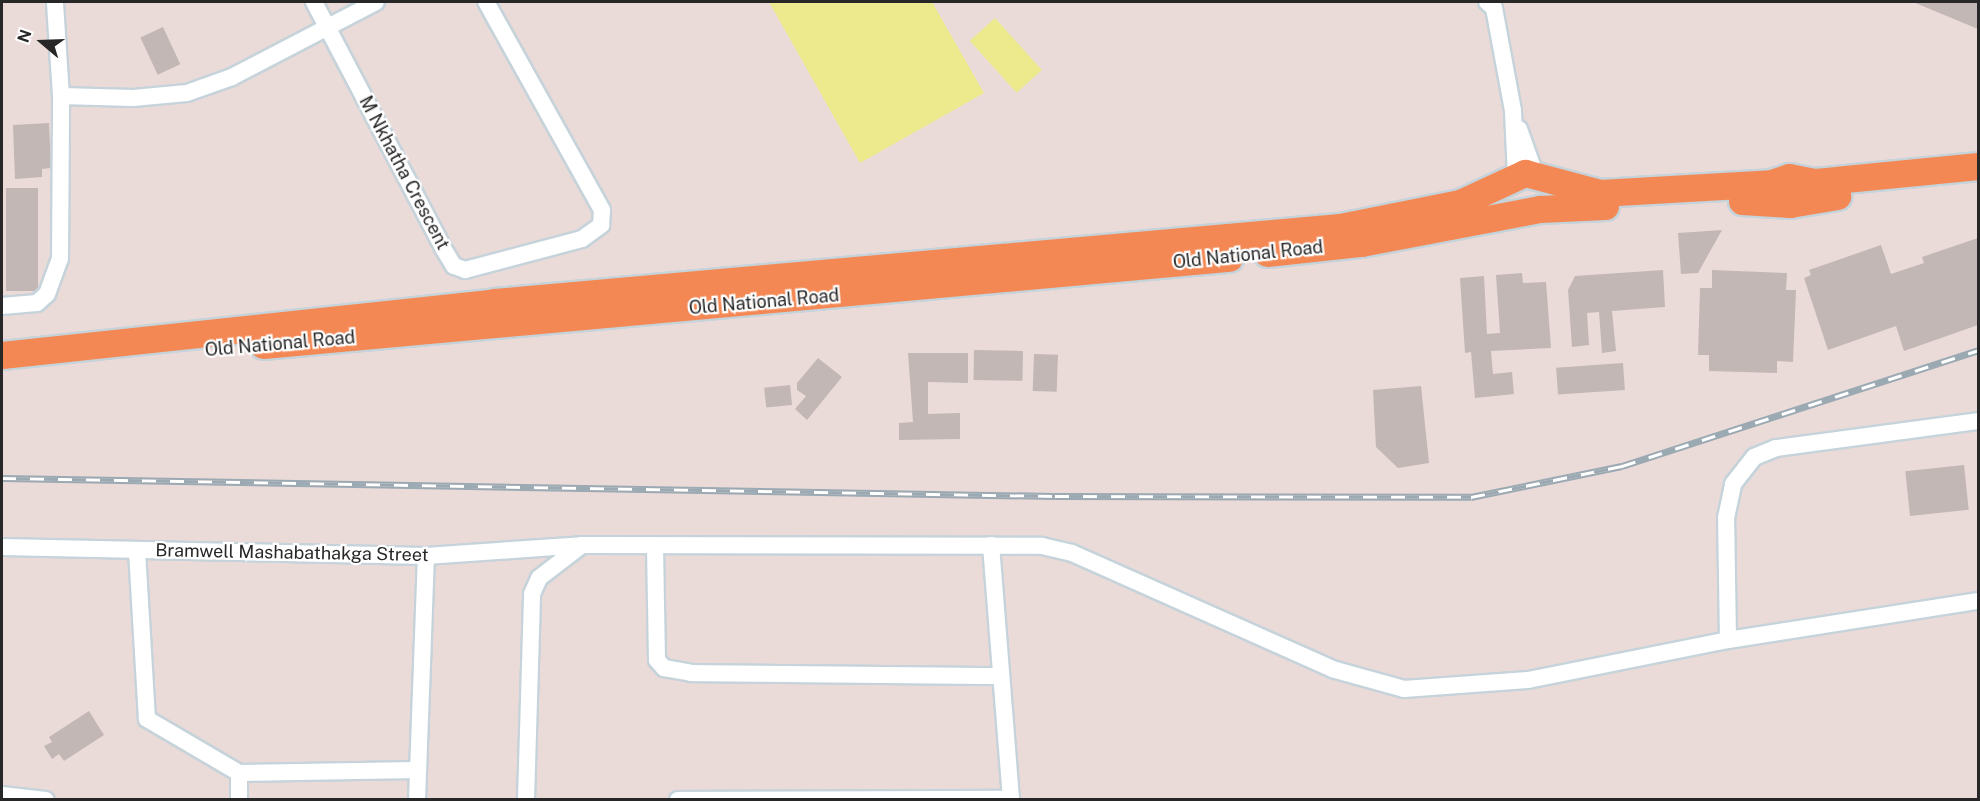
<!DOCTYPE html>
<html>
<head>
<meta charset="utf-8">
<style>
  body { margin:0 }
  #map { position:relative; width:1980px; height:801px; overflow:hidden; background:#ebdbd8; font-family:"Public Sans",sans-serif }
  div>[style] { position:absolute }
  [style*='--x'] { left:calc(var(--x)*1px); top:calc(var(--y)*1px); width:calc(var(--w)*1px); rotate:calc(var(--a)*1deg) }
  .pitch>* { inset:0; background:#ecea8d; transform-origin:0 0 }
  .building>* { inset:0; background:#c2b7b4; transform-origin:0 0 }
  .roads { filter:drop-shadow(2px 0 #c6d3da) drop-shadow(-2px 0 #c6d3da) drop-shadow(0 2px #c6d3da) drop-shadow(0 -2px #c6d3da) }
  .minor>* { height:16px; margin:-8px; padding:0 8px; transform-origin:8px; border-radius:8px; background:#fff }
  .primary>* { height:27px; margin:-13.5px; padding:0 13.5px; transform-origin:13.5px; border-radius:13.5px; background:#f48854 }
  .rail>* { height:7px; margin-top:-3.5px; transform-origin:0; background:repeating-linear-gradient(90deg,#fff 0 14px,#9ba9b3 0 28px); box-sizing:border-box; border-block:2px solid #9ba9b3 }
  span { translate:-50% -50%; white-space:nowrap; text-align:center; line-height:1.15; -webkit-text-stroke:4.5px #fff; paint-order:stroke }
  .street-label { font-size:18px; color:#272727 }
  .frame { position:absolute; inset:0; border:3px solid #272727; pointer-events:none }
  .north { position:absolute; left:12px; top:12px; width:60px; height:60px; -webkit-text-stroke:4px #fff; paint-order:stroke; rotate:289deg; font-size:16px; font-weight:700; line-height:24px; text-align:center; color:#272727 }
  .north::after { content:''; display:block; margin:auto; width:21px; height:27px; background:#272727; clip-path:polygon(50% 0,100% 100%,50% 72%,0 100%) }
</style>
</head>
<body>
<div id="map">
  <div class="pitch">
    <div style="clip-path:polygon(769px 2px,932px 2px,984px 93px,860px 163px)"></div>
    <div style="left:995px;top:18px;width:70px;height:34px;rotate:48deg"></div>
  </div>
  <div class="building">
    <div style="clip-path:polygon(1913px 2px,1978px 2px,1978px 29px)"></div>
    <div style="left:163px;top:27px;width:41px;height:25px;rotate:65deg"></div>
    <div style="clip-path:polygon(49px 123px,51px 168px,42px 169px,42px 177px,15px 179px,13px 125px)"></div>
    <div style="left:6px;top:188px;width:32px;height:103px"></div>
    <div style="clip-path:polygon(1722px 230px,1698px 273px,1681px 274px,1678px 233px)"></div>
    <div style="clip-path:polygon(1978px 238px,1978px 325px,1904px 351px,1896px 326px,1828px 350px,1804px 278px,1811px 275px,1809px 270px,1881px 245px,1891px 274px,1924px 263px,1922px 257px)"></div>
    <div style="clip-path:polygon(1663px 270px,1665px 307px,1612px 311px,1616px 351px,1602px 353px,1599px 312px,1587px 313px,1589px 345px,1572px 347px,1568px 290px,1575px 276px)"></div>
    <div style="clip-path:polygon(1712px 270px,1787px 273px,1786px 290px,1796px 290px,1793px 362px,1777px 361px,1777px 373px,1709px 371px,1709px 355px,1698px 355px,1700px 288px,1712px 288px)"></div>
    <div style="clip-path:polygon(1522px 273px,1523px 283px,1546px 282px,1551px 348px,1491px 351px,1493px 374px,1512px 372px,1514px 394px,1475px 398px,1471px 352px,1465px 353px,1460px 278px,1484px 276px,1487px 334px,1500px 333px,1496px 275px)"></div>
    <div style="left:974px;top:350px;width:49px;height:30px;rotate:1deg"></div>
    <div style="clip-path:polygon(908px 353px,968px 353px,968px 383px,928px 382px,928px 414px,960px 413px,960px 439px,899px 440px,899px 423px,913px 422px)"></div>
    <div style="left:1034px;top:354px;width:24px;height:37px;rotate:2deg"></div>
    <div style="clip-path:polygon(818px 358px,842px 377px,807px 420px,795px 409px,806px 396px,797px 390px,797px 383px)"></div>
    <div style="left:1623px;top:363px;width:27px;height:67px;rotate:86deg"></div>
    <div style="left:790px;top:385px;width:20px;height:26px;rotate:84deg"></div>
    <div style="clip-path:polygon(1421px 386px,1429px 463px,1398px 468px,1376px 447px,1373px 390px)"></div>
    <div style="left:1964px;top:465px;width:45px;height:59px;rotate:84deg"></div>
    <div style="clip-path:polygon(89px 711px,104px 735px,64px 761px,59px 754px,52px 759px,44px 746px,52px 742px,49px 737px)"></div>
  </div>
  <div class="roads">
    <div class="minor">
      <div style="--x:314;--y:2;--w:278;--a:62.3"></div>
      <div style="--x:443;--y:248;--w:21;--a:59"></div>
      <div style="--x:454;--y:266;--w:12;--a:20"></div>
      <div style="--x:465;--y:270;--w:121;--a:-14.8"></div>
      <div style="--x:582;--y:239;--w:24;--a:-36"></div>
      <div style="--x:601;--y:225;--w:15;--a:-86"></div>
      <div style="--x:602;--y:210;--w:238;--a:-119.1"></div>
      <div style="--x:1487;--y:2;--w:9;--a:41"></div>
      <div style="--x:1494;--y:8;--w:105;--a:79.5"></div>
      <div style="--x:1513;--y:111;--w:66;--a:87.4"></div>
      <div style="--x:61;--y:96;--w:72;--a:1.6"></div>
      <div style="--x:133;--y:98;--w:54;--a:-5.3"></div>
      <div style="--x:187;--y:93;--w:48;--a:-19.6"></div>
      <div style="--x:232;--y:77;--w:162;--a:-27.5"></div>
      <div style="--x:1519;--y:129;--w:48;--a:70.4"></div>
      <div style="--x:2;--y:306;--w:35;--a:-5"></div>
      <div style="--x:37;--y:303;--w:13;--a:-42"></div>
      <div style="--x:47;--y:294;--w:37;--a:-70"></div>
      <div style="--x:60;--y:259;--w:163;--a:-89.6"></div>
      <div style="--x:61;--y:96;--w:94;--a:-93.7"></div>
      <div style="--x:991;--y:545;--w:256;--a:85.5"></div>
      <div style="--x:655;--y:546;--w:114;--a:89"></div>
      <div style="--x:657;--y:660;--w:11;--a:49"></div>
      <div style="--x:664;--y:668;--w:27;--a:10"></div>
      <div style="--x:691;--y:673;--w:310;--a:0.6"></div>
      <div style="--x:2;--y:547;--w:424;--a:1.2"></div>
      <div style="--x:426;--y:556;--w:156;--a:-4"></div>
      <div style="--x:582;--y:545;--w:460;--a:0.1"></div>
      <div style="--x:1042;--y:546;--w:31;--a:13"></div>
      <div style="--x:1072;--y:553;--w:285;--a:24"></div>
      <div style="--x:1332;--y:669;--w:75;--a:15.5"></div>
      <div style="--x:1404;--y:689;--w:124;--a:-4.2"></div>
      <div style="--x:1528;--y:680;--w:204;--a:-11.3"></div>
      <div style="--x:1728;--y:640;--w:253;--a:-8.9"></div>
      <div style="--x:137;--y:551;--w:168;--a:86.6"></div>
      <div style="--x:147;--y:719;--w:107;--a:30.4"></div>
      <div style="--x:1728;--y:640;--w:122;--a:-90.9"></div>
      <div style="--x:1726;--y:518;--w:35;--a:-78"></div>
      <div style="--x:1733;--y:484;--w:34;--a:-52"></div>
      <div style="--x:1754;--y:457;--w:24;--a:-22"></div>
      <div style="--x:1776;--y:448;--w:204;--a:-7.6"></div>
      <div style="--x:2;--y:795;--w:44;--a:6.5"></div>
      <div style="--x:239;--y:800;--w:27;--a:-90"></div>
      <div style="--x:239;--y:773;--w:178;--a:-1"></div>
      <div style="--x:417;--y:800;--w:244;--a:-87.9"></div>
      <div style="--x:526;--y:800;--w:206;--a:-88.3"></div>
      <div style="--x:532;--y:594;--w:17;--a:-66"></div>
      <div style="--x:539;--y:578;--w:54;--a:-37.5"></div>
      <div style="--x:678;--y:800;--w:333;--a:-0.2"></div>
    </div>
    <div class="primary">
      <div style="--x:1742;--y:201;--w:48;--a:3.6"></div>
      <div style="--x:1790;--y:204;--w:48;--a:-9.7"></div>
      <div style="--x:1267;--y:253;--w:95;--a:-6.1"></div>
      <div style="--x:1361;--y:243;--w:182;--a:-10.8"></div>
      <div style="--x:1540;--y:209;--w:65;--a:-2.6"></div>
      <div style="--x:263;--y:345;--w:970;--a:-5.15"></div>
      <div style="--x:2;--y:355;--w:495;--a:-6.1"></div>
      <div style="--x:494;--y:302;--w:849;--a:-5.07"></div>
      <div style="--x:1340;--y:227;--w:122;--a:-11.3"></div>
      <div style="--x:1460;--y:203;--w:72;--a:-24.8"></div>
      <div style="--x:1525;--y:173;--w:78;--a:14.9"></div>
      <div style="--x:1600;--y:193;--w:171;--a:-3.3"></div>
      <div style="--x:1771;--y:183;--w:19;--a:-18"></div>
      <div style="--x:1789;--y:177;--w:26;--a:11"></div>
      <div style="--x:1815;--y:182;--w:164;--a:-5.6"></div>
    </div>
  </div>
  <div class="rail">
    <div style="--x:2;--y:478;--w:1053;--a:0.98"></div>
    <div style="--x:1055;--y:496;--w:416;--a:0.1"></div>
    <div style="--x:1471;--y:497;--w:154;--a:-11.6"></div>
    <div style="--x:1622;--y:466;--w:374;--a:-18"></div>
  </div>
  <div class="street-label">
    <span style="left:404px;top:173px;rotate:62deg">M Nkhatha Crescent</span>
    <span style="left:1248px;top:255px;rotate:-6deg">Old National Road</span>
    <span style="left:764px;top:302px;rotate:-5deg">Old National Road</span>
    <span style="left:280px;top:344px;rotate:-5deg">Old National Road</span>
    <span style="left:292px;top:553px;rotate:1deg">Bramwell Mashabathakga Street</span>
  </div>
  <div class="frame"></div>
  <div class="north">N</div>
</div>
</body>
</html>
